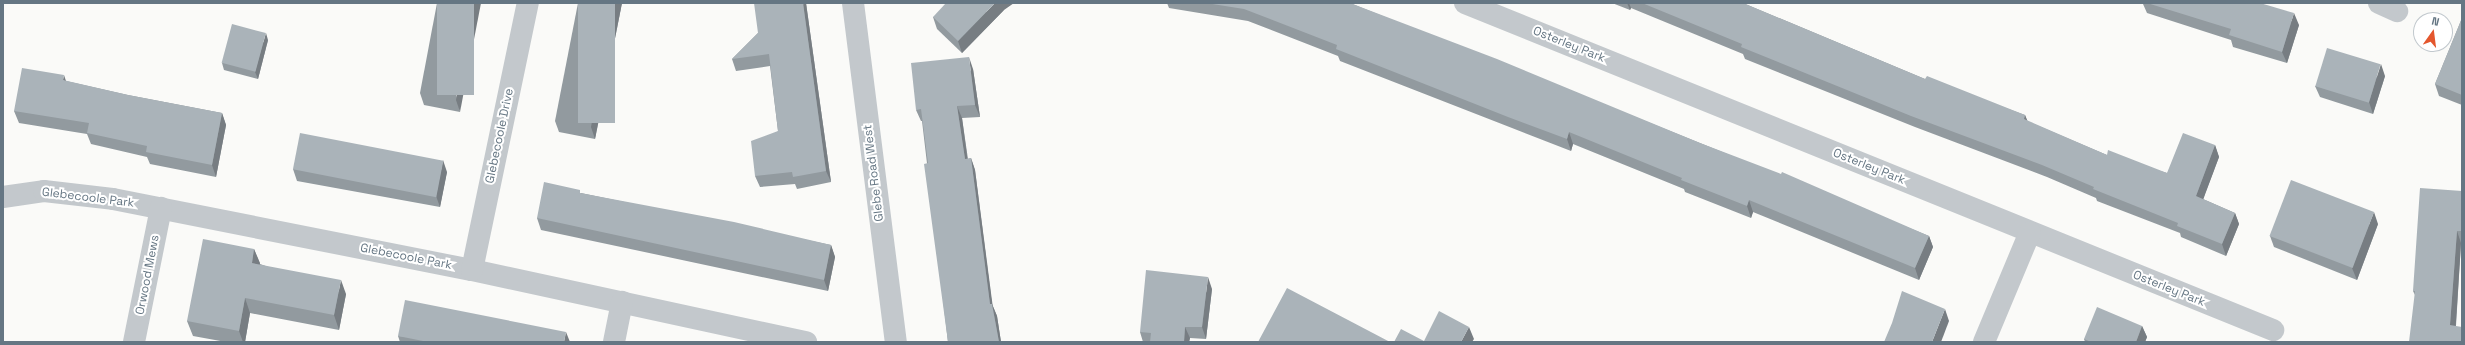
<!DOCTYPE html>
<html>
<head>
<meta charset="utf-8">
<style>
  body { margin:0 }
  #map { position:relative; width:2465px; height:345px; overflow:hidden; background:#fafaf8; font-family:"Space Grotesk",sans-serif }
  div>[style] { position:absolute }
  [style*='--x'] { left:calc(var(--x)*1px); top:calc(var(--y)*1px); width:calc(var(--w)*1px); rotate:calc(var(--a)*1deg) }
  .street>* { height:22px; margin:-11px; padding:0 11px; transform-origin:11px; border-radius:11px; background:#c3c8cc }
  .wall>* { inset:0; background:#929a9f }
  .shaded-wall>* { inset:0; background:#777d82 }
  .building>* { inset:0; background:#aab3b9; transform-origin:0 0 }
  span { translate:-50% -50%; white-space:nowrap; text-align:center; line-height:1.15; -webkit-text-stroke:4px #fff; paint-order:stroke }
  .street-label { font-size:12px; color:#657683 }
  .frame { position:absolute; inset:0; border:4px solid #657683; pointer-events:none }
  .north { position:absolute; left:2413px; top:12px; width:40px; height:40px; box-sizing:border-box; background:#fff; border:1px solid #c1c8cd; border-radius:50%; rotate:14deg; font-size:11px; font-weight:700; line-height:16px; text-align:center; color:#657683 }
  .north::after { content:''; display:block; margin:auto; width:14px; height:18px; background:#e4572e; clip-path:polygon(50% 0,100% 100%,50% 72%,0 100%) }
</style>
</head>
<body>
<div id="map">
  <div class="street">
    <div style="--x:853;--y:3;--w:342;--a:82.8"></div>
    <div style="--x:1465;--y:3;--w:872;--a:22.03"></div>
    <div style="--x:2379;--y:3;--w:20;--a:24"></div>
    <div style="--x:3;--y:197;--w:41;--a:-8.3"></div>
    <div style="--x:44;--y:191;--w:69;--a:6.6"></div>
    <div style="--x:113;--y:199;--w:366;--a:11.2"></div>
    <div style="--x:472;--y:270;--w:342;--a:12.2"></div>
    <div style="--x:472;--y:270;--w:273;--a:-78.2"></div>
    <div style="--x:134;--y:342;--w:137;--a:-78.6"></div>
    <div style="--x:614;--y:342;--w:41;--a:-78.7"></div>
    <div style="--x:1984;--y:342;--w:119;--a:-67.3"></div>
  </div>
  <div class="wall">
    <div style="clip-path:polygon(437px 3px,460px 112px,424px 105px,420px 93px)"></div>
    <div style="clip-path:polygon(578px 3px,622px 3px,595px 139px,559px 132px,555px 121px)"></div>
    <div style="clip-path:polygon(806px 3px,831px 182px,797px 189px,795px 184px,760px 187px,755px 176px,778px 131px,770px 66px,736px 71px,732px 59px,758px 33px)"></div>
    <div style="clip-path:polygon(1167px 3px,1350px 3px,1700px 143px,1929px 236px,1933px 247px,1919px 280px,1753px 212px,1751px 218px,1685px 192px,1684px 189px,1573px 144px,1571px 151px,1512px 128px,1340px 61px,1338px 56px,1248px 21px,1169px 8px)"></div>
    <div style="clip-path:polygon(1612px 3px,1743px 3px,1925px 79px,2025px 115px,2027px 121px,2107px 155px,2167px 173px,2215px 145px,2219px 157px,2203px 199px,2235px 213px,2239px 224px,2226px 256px,2181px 237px,2180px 233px,2097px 201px,2096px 198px,2047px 177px,1915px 127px,1745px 59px,1743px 54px,1631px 8px,1630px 10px)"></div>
    <div style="clip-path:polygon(2140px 3px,2260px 3px,2299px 25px,2287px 63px,2233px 47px,2231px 40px,2147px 13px,2143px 4px)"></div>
    <div style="clip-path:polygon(1004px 10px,962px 53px,937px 29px,933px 17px)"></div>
    <div style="clip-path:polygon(2462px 18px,2462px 105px,2439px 96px,2435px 84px)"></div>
    <div style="clip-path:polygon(268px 40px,258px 79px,224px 70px,222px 63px)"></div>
    <div style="clip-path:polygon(973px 69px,980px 117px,962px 118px,968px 159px,971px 158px,975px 170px,992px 304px,997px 316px,1001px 342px,948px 342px,922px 121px,921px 121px,916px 110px)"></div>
    <div style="clip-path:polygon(2385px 76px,2373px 114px,2320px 97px,2315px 86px)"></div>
    <div style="clip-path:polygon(66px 81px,128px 95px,222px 113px,226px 125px,216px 177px,150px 164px,147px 157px,91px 144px,87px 134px,19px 123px,14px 111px)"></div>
    <div style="clip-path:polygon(293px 169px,447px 172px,440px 207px,297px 181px)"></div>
    <div style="clip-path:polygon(2462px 191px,2462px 243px,2461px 243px,2456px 326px,2462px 342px,2415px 295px,2413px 291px)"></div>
    <div style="clip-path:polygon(581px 193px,831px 245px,835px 257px,828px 291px,541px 230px,537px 218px)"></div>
    <div style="clip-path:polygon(2378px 224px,2357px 280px,2274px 247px,2270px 236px)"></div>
    <div style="clip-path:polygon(254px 249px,260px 264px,346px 294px,339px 330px,250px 313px,245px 342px,226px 342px,193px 336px,187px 321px)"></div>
    <div style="clip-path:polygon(1212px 289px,1206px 339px,1190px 338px,1189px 342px,1143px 342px,1140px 332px)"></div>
    <div style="clip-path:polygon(2142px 326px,2147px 337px,2145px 342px,2085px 342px,2084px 339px)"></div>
    <div style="clip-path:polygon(398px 336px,570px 342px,400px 342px)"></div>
  </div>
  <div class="shaded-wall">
    <div style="clip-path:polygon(474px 3px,481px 3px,460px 112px,456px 100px)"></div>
    <div style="clip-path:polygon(615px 3px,622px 3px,595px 139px,591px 127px)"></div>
    <div style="clip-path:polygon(803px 3px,806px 3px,831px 182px,826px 171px)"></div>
    <div style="clip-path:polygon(995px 3px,1014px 3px,1004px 10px,962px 53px,958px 41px)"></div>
    <div style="clip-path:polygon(1627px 3px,1629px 3px,1631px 8px,1630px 10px)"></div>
    <div style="clip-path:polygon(2294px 13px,2299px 25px,2287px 63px,2282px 52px)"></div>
    <div style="clip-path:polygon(266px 33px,268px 40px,258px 79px,255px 72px)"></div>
    <div style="clip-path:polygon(969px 57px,973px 69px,980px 117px,975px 105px)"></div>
    <div style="clip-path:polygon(2381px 64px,2385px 76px,2373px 114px,2369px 102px)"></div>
    <div style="clip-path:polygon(64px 75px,68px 87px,63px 80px)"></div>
    <div style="clip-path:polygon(957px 106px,962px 118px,969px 171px,965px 159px)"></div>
    <div style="clip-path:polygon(222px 113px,226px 125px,216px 177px,212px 165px)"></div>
    <div style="clip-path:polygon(2025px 115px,2030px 127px,2024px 119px)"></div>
    <div style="clip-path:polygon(1569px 132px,1573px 144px,1571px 151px,1567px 139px)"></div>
    <div style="clip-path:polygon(2215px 145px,2219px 157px,2200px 208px,2196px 196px)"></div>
    <div style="clip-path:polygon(971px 158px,975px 170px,994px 316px,990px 304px)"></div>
    <div style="clip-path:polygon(443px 160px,447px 172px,440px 207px,436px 196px)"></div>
    <div style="clip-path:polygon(1749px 200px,1753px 212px,1751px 218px,1747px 206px)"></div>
    <div style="clip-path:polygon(2374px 212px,2378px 224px,2357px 280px,2352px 268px)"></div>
    <div style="clip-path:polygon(2235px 213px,2239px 224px,2226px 256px,2222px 244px)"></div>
    <div style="clip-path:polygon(2457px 231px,2461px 243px,2455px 337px,2450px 325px)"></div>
    <div style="clip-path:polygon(1929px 236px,1933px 247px,1919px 280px,1915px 268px)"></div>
    <div style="clip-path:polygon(831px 245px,835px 257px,828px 291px,824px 280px)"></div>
    <div style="clip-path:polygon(254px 249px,260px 263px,257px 277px,252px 263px)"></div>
    <div style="clip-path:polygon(1208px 277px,1212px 289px,1206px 339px,1202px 327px)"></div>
    <div style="clip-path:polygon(341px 280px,346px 294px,339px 330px,334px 315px)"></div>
    <div style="clip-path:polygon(245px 298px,250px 313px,245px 342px,243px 342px,239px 331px)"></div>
    <div style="clip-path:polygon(992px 304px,997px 316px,1001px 342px,999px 342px)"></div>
    <div style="clip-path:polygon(1945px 309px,1949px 321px,1941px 342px,1932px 342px)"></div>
    <div style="clip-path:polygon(2142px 326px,2147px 337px,2145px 342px,2136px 342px)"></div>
    <div style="clip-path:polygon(1185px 327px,1190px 338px,1189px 342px,1184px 342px)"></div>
    <div style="clip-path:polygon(1469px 327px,1474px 339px,1472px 342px,1461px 342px)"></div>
    <div style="clip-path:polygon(566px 332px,570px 342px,564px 342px)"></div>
  </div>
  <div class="building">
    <div style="left:437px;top:3px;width:37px;height:92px"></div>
    <div style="left:578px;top:3px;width:37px;height:120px"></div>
    <div style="clip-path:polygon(754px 3px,803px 3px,826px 171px,793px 177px,792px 172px,755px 176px,751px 141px,778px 131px,769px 54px,732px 59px,758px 33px)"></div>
    <div style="clip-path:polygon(946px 3px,995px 3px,958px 41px,933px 17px)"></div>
    <div style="clip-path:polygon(1206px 3px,1350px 3px,1497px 59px,1700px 143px,1781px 174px,1782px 172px,1929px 236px,1915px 268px,1749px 200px,1747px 206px,1681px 180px,1682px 178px,1569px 132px,1567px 139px,1508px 117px,1336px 49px,1337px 45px,1244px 9px)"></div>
    <div style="clip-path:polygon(1642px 3px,1743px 3px,1925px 79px,1927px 76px,2025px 115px,2024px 119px,2107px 155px,2108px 150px,2167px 173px,2183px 133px,2215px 145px,2196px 196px,2235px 213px,2222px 244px,2177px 226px,2178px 223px,2093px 189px,2094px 187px,2042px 165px,1911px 116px,1741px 47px,1742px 44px)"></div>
    <div style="clip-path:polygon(2147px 3px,2260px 3px,2294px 13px,2282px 52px,2229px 35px,2231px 29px)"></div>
    <div style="clip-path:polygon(2462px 18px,2462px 95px,2435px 84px)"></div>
    <div style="left:232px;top:24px;width:35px;height:40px;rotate:15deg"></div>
    <div style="left:2327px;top:48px;width:56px;height:40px;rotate:17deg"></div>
    <div style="clip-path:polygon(969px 57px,975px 105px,957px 106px,965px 159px,971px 158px,990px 304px,992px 304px,999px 342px,948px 342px,924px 164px,928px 163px,921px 109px,916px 110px,911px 63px)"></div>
    <div style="clip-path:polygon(22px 68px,64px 75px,63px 80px,128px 95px,222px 113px,212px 165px,146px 152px,147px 146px,87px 133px,89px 123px,14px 111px)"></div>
    <div style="left:300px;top:133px;width:146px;height:37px;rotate:11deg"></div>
    <div style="left:2291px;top:180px;width:89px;height:60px;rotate:21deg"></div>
    <div style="clip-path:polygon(544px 182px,580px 190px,580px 193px,734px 222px,831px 245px,824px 280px,537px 218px)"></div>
    <div style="clip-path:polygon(2420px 188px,2462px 191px,2462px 231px,2457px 231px,2450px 325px,2462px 327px,2462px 342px,2409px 342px,2415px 291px,2413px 291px)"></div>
    <div style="clip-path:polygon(203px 239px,254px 249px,252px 263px,341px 280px,334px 315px,245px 298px,239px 331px,187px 321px)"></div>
    <div style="clip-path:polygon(1146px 270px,1208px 277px,1202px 327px,1185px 327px,1184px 342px,1150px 342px,1151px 333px,1140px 332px)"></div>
    <div style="clip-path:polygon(1287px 288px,1390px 342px,1298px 342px,1296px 341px,1295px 342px,1258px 342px)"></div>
    <div style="clip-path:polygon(1902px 291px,1945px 309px,1932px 342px,1884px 342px,1892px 323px)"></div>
    <div style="clip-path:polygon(405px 300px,566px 332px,564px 342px,428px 342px,398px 336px)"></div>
    <div style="clip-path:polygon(2097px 307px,2142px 326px,2136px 342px,2091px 342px,2084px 339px)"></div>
    <div style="clip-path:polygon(1439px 311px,1469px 327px,1461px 342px,1394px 342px,1401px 329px,1424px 341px)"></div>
  </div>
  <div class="street-label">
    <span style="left:1569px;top:45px;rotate:22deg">Osterley Park</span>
    <span style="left:500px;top:136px;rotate:-78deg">Glebecoole Drive</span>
    <span style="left:1869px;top:167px;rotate:22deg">Osterley Park</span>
    <span style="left:874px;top:173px;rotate:-97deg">Glebe Road West</span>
    <span style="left:88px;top:198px;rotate:7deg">Glebecoole Park</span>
    <span style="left:406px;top:257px;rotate:11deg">Glebecoole Park</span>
    <span style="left:148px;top:275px;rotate:-79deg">Orwood Mews</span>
    <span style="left:2169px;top:289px;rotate:22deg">Osterley Park</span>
  </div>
  <div class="frame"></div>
  <div class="north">N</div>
</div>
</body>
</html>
